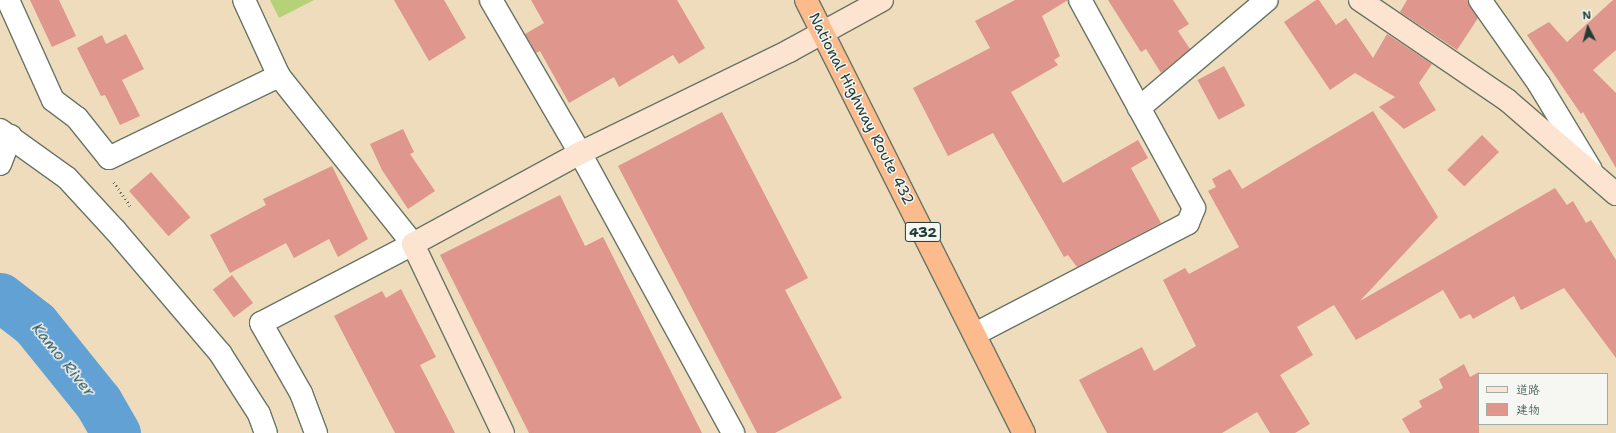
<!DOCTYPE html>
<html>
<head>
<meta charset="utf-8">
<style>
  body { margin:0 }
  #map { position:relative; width:1616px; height:433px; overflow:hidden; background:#efdcbc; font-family:"Shantell Sans","Klee One",sans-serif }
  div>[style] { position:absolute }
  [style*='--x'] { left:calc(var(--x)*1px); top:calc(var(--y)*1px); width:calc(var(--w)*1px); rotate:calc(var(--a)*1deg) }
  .green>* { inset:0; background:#b6d279 }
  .river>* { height:49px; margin:-24.5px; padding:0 24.5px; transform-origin:24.5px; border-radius:24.5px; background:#62a1d4 }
  .building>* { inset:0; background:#df968d; transform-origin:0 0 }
  .path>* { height:2.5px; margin-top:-1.25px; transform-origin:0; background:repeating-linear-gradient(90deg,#687564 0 1px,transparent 0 4px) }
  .roads { filter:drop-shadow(1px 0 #687564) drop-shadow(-1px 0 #687564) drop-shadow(0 1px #687564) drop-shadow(0 -1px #687564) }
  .street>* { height:22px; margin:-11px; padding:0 11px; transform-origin:11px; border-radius:11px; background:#fff }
  .secondary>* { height:22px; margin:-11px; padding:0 11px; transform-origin:11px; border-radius:11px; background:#fde4d1 }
  .highway>* { height:22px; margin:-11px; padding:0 11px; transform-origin:11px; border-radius:11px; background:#fbbb8d }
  span { translate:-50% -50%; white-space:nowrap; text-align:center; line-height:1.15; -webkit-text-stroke:3px #f6f6f2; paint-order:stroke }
  .shield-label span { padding:1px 3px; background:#f6f6f2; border:1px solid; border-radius:3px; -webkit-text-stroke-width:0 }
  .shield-label { font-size:14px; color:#1f3d34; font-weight:700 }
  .street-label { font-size:15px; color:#1f3d34 }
  .water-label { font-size:16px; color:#335b64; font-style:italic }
  .legend { position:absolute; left:1478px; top:373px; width:130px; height:52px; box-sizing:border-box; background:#f6f6f2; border:1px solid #a0aca6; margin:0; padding:5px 7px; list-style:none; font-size:12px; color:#1f3d34 }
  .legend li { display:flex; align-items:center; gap:8px; height:20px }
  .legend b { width:20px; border:1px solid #a0aca6 }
  .north { position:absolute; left:1568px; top:8px; width:40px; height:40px; -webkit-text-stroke:3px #f6f6f2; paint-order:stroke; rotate:354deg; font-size:11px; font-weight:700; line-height:16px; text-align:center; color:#1f3d34 }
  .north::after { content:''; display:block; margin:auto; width:14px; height:18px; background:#1f3d34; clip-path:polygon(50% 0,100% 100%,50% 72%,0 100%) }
</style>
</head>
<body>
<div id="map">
  <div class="green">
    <div style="clip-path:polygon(270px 0,314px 0,279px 18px)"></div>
  </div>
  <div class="river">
    <div style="--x:0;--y:297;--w:44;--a:37.6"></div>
    <div style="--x:35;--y:324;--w:100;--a:51.1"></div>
    <div style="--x:98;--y:402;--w:36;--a:60"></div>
  </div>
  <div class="building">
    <div style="clip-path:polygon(30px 0,59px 0,76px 36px,52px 47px)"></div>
    <div style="clip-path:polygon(394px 0,444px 0,466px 38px,429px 61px)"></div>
    <div style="clip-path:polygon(531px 0,677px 0,705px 48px,679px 64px,673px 55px,619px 87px,614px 77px,569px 103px,540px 51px,536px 53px,525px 34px,544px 23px)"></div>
    <div style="clip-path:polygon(1015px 0,1068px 0,1042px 16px,1060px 56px,1054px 60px,1058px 65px,1011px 92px,1063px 183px,1138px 140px,1148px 158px,1131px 168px,1161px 223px,1077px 267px,1068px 255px,1064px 257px,993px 133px,948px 156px,913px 88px,990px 48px,975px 21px)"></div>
    <div style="clip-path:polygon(1108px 0,1173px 0,1189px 24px,1178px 31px,1190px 49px,1161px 73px,1146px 49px,1141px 52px)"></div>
    <div style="clip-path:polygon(1316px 0,1319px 0,1336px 25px,1346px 18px,1373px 58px,1387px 34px,1432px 64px,1419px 83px,1436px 110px,1404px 129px,1379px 107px,1395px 97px,1355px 73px,1330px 90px,1284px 22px)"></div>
    <div style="clip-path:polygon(1407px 0,1468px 0,1478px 18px,1457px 50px,1400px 12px)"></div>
    <div style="clip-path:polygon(1613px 0,1616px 0,1616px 50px,1593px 70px,1616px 93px,1616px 168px,1583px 112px,1581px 114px,1527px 35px,1549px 22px,1567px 42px)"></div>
    <div style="clip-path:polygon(126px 34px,144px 69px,122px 80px,140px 116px,120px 125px,105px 95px,101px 96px,77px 48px,102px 35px,106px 44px)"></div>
    <div style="left:1224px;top:66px;width:45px;height:30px;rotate:62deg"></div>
    <div style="clip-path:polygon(1373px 111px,1438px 217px,1360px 301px,1555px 188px,1567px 205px,1573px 201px,1586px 223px,1591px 220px,1616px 260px,1616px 358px,1564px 288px,1521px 310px,1514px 296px,1473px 319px,1470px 314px,1460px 319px,1443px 290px,1356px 340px,1334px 305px,1297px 327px,1313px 355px,1280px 375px,1310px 424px,1295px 433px,1270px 433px,1257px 412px,1222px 433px,1107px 433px,1079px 380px,1142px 347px,1154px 371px,1196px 346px,1163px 280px,1185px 268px,1189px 274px,1239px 247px,1208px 191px,1216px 187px,1212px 179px,1230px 169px,1242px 189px)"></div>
    <div style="clip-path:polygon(722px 112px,808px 278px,785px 290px,842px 398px,775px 433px,757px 433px,618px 166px)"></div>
    <div style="clip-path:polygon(403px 129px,414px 152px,410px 154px,435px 191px,408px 209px,382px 170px,370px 144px)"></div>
    <div style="left:1482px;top:135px;width:24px;height:49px;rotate:45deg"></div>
    <div style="clip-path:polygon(332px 166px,368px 239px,338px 257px,329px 239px,294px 258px,286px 243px,230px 273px,210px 235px,266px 205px,263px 199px)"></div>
    <div style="left:151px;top:172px;width:60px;height:29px;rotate:49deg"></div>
    <div style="clip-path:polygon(560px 195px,585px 246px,603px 237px,702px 433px,529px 433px,440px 255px)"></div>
    <div style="left:232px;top:275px;width:35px;height:24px;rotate:53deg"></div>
    <div style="clip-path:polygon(401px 289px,436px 357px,420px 365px,455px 433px,395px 433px,334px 316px,382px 291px,386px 298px)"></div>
    <div style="clip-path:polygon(1464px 364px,1470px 377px,1479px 372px,1479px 433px,1410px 433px,1402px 419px,1422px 407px,1419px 401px,1443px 388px,1439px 379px)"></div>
  </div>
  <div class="path">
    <div style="--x:114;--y:182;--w:29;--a:56"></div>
  </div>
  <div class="roads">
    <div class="street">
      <div style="--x:8;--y:0;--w:110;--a:65.8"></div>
      <div style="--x:53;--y:100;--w:30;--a:37"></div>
      <div style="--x:77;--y:118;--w:51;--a:51.3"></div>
      <div style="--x:109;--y:158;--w:189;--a:-25.8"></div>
      <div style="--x:244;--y:0;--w:84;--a:65.3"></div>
      <div style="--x:279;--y:76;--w:215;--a:51.4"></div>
      <div style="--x:413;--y:244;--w:171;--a:152.5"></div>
      <div style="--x:261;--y:323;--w:81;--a:60.3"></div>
      <div style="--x:301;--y:393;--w:43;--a:69.4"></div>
      <div style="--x:491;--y:0;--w:177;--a:59.8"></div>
      <div style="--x:580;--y:153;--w:319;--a:61.3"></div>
      <div style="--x:1480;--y:0;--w:103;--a:54.9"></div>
      <div style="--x:1539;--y:84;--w:100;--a:58.8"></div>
      <div style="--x:1139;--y:108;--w:167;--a:-40.2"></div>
      <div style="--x:0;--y:130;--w:82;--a:35.6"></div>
      <div style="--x:67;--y:178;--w:71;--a:47.3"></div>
      <div style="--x:115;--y:230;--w:162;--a:49.5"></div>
      <div style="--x:220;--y:353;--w:72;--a:57.4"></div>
      <div style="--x:259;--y:414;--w:20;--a:70"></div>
      <div style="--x:0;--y:164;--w:30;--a:-69"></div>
      <div style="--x:975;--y:334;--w:240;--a:-27.5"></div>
      <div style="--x:1188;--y:223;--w:16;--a:-68"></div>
      <div style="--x:1194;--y:208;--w:237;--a:-118.7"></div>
    </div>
    <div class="secondary">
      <div style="--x:1360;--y:0;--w:178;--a:34.2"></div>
      <div style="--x:1507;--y:100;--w:144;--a:40.8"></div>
      <div style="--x:503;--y:433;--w:209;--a:-115.5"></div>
      <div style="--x:413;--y:244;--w:190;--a:-28.6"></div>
      <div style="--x:580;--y:153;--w:233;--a:-26"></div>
      <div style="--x:789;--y:51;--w:106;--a:-28.7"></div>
    </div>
    <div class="highway">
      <div style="--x:806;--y:0;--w:485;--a:63.3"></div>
    </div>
  </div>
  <div class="shield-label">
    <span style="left:923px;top:232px">432</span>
  </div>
  <div class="street-label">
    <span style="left:861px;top:109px;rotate:63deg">National Highway Route 432</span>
  </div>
  <div class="water-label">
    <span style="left:63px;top:360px;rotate:51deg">Kamo River</span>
  </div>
  <ul class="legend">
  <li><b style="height:5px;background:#fde4d1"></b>道路</li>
  <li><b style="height:11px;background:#df968d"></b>建物</li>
  </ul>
  <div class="north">N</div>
</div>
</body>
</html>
